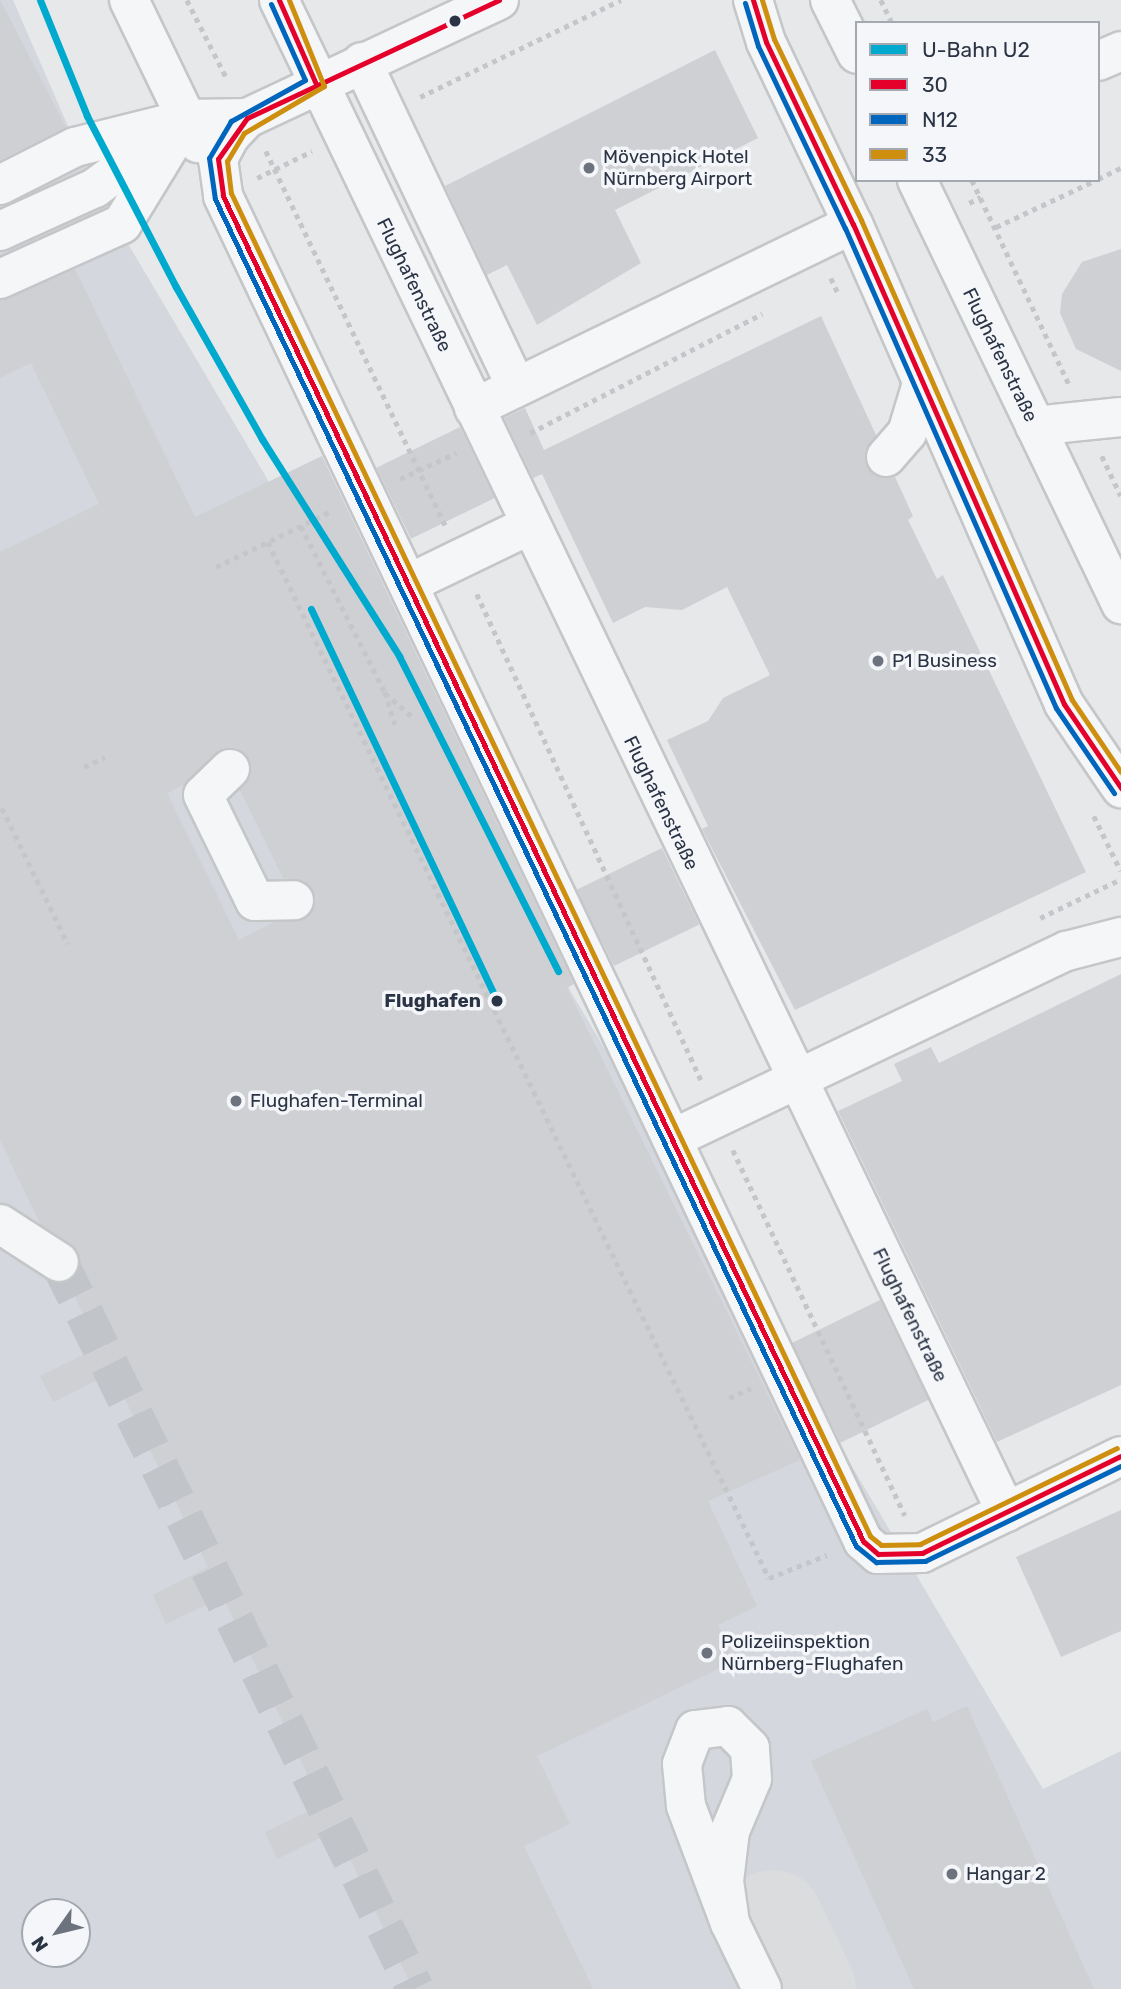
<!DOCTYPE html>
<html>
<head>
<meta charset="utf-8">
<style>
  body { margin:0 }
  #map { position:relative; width:1121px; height:1989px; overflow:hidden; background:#e6e8ea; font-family:Rubik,sans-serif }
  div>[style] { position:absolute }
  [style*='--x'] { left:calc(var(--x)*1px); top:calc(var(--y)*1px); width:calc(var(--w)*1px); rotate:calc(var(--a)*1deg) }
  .built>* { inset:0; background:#d4d7dd }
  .taxiway>* { height:100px; margin:-50px; padding:0 50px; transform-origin:50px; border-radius:50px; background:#dadcde }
  .building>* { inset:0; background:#ced0d3; transform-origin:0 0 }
  .minor-tunnel>* { height:38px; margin-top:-19px; transform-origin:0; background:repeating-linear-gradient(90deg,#c1c4c9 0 38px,transparent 0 57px) }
  .path>* { height:4.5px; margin-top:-2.25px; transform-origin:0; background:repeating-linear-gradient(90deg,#c5c6ca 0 5px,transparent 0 10px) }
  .roads { filter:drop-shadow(2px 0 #c4c6c8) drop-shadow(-2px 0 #c4c6c8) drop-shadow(0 2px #c4c6c8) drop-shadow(0 -2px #c4c6c8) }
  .minor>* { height:38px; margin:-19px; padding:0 19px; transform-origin:19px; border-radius:19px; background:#f5f6f7 }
  .bus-1>* { height:5px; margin:-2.5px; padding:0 2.5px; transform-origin:2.5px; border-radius:2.5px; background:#e4002b }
  .bus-2>* { height:5px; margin:-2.5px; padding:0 2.5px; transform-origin:2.5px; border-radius:2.5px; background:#0065bd }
  .bus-3>* { height:5px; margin:-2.5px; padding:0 2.5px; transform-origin:2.5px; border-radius:2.5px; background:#ce8f0e }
  .metro-1>* { height:7px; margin:-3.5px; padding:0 3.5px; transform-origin:3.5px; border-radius:3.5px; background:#00a9ce }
  .dots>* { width:19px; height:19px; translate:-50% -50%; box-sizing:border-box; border:4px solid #f4f6f9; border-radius:50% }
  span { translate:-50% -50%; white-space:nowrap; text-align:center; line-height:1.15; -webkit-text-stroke:7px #f4f6f9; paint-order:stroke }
  .poi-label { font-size:19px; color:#2b3445 }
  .left { translate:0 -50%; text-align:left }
  .street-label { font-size:19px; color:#2b3445 }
  .stop-label { font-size:19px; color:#2b3445; font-weight:700 }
  .right { translate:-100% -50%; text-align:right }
  .legend { position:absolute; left:855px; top:21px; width:245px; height:161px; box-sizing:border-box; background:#f4f6f9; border:2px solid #a4a8b1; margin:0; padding:9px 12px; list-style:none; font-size:21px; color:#2b3445 }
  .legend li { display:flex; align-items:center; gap:14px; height:35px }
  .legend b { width:35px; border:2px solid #a4a8b1 }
  .north { position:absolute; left:21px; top:1898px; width:70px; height:70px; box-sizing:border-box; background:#f4f6f9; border:2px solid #a4a8b1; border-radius:50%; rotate:236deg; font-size:19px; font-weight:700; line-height:28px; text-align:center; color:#2b3445 }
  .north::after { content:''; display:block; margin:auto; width:24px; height:32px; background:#6c737f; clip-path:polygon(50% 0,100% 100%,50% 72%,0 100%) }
</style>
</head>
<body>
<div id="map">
  <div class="built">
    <div style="clip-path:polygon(evenodd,0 0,13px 0,95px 188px,1043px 1789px,1121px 1751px,1121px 1989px,0 1989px,0 0,35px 1912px,77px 1912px,77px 1954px,35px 1954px,35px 1912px)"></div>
  </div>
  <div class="taxiway">
    <div style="--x:773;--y:1920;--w:76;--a:64.4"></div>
  </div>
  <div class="building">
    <div style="clip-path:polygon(0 0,66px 127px,0 160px)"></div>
    <div style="clip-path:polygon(715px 50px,758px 138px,615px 210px,641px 263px,537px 325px,507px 265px,487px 275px,445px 186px)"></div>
    <div style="clip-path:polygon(1121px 249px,1121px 371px,1076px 349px,1060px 313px,1062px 294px,1082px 262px)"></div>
    <div style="clip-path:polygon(evenodd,75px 269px,195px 517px,322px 456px,574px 984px,567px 988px,800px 1460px,708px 1501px,757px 1606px,718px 1625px,735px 1661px,537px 1756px,570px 1824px,524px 1846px,593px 1989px,413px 1989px,336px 1830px,277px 1859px,265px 1832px,322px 1805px,223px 1597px,166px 1624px,153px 1595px,208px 1567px,112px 1373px,53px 1402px,40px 1376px,99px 1347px,68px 1282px,78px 1273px,79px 1253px,40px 1224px,0 1140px,0 552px,99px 504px,31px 363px,0 378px,0 300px,75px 269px,224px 748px,237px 748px,251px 763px,251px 776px,240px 790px,283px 878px,305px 881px,316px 899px,305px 919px,274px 922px,239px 940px,167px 793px,185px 784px,224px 748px)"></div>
    <div style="clip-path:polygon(821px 316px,876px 435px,865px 452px,866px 465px,881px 478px,895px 477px,913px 516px,908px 520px,937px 579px,943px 575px,1086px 872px,795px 1010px,702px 829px,708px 826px,667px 740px,708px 721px,723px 698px,770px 675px,727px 587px,682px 610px,645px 607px,613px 623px,542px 474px,533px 478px,504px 418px,525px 408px,544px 450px)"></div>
    <div style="left:460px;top:427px;width:79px;height:93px;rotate:64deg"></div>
    <div style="left:662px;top:848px;width:85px;height:95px;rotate:64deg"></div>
    <div style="clip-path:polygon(1121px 974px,1121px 1385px,997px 1442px,838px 1111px,902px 1081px,894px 1064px,931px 1047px,939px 1063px)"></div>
    <div style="left:880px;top:1300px;width:111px;height:98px;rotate:64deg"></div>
    <div style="clip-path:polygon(1121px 1510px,1121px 1631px,1061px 1657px,1016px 1557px)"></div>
    <div style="clip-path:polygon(967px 1706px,1094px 1989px,914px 1989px,811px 1761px,927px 1709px,933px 1722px)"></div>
  </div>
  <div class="minor-tunnel">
    <div style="--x:59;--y:1262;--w:809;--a:63.91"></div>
  </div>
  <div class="path">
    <div style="--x:187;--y:0;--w:89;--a:63.1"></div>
    <div style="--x:881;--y:0;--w:25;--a:64"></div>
    <div style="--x:420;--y:97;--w:223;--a:-25.8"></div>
    <div style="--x:266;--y:151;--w:415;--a:64.4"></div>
    <div style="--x:257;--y:178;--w:61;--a:-26.1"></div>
    <div style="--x:1098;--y:179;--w:25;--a:-26"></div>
    <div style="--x:972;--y:180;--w:226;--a:64.6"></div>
    <div style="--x:969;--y:203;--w:13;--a:-27"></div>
    <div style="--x:996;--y:227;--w:110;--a:-25.2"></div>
    <div style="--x:831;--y:278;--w:19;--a:65"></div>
    <div style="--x:530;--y:433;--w:261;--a:-27.2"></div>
    <div style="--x:1102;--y:456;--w:44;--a:64.6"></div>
    <div style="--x:400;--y:479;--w:62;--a:-24.9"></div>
    <div style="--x:301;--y:526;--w:186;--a:63.2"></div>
    <div style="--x:385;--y:692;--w:34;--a:73"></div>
    <div style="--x:268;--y:542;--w:1151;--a:64.19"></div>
    <div style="--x:769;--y:1578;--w:62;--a:-21.6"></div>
    <div style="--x:216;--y:567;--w:129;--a:-25.8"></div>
    <div style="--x:477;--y:594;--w:537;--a:65.25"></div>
    <div style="--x:385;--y:693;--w:35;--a:41"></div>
    <div style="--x:84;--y:767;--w:23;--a:-25"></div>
    <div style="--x:2;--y:808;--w:151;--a:64.1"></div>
    <div style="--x:1094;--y:816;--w:61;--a:63.9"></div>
    <div style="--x:1040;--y:918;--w:90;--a:-25.7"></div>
    <div style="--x:733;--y:1150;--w:404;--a:64.8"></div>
    <div style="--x:729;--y:1398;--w:24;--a:-24"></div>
  </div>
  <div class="roads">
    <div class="minor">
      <div style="--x:129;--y:0;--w:159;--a:64.2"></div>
      <div style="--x:279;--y:0;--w:1678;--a:64.32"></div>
      <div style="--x:499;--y:0;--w:278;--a:154.9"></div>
      <div style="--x:247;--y:118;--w:25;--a:133"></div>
      <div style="--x:230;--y:136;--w:26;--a:118"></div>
      <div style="--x:218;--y:159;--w:37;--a:82"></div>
      <div style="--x:223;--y:196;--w:1490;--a:64.55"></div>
      <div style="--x:863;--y:1541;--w:20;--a:41"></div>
      <div style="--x:878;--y:1554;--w:44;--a:-1.3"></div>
      <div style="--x:922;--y:1553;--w:221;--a:-26"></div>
      <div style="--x:753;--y:0;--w:44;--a:72.8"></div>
      <div style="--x:766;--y:42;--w:202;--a:64.5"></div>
      <div style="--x:853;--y:224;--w:524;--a:66.27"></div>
      <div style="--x:1064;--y:704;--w:102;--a:55.8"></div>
      <div style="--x:830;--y:0;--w:60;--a:63.4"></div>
      <div style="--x:1098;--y:61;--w:25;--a:-23"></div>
      <div style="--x:362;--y:62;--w:360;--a:64.6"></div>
      <div style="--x:917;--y:180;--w:471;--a:64.3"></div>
      <div style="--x:0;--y:185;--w:84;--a:-26.9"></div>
      <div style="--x:75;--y:147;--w:99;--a:-14"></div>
      <div style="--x:0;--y:231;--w:104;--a:-24.4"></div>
      <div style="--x:95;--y:188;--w:95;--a:-36.9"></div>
      <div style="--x:0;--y:279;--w:134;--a:-24.3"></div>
      <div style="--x:122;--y:224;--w:123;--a:-58.6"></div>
      <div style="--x:186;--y:119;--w:61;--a:-0.9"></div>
      <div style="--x:474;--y:408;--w:421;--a:-25.9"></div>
      <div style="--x:1035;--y:426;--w:86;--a:-6"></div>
      <div style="--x:886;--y:457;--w:32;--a:-49"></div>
      <div style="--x:907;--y:433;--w:48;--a:-73.1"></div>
      <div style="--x:410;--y:583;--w:133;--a:-25.8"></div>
      <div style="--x:230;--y:769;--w:37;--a:136"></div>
      <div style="--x:203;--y:795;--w:118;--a:63.9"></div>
      <div style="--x:255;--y:901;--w:39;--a:-1"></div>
      <div style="--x:672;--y:1139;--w:437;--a:-25.5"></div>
      <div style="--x:1067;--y:951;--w:56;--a:-14.5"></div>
      <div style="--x:0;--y:1224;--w:70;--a:32.8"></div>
      <div style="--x:730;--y:1923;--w:42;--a:-98.1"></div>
      <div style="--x:724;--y:1881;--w:50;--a:-83.2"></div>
      <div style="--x:730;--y:1831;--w:56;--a:-67.1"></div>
      <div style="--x:752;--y:1779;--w:31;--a:-94"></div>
      <div style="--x:750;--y:1748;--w:31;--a:-135"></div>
      <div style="--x:728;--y:1726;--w:33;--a:173"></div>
      <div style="--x:695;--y:1730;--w:36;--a:111"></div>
      <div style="--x:682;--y:1764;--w:42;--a:84.6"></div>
      <div style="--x:686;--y:1806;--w:125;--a:69.4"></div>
      <div style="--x:730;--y:1923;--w:73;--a:64.1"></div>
    </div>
  </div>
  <div class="bus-1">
    <div style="--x:279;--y:0;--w:92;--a:66.2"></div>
    <div style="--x:499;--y:0;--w:278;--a:154.9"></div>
    <div style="--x:247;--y:118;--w:50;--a:125.3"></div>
    <div style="--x:218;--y:159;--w:37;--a:82"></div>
    <div style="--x:223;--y:196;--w:1490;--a:64.55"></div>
    <div style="--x:863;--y:1541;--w:20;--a:41"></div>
    <div style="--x:878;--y:1554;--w:44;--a:-1.3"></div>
    <div style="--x:922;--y:1553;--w:221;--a:-26"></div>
    <div style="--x:753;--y:0;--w:44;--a:72.8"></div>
    <div style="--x:766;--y:42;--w:202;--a:64.5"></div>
    <div style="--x:853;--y:224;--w:524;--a:66.27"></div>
    <div style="--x:1064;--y:704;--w:102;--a:55.8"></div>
  </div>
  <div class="bus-2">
    <div style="--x:745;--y:3;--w:45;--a:73.2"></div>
    <div style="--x:758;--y:46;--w:202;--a:64.5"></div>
    <div style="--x:845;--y:228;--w:524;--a:66.27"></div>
    <div style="--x:1056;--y:708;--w:103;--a:55.7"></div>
    <div style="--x:271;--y:4;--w:83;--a:65.9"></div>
    <div style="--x:305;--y:80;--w:85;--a:151"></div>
    <div style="--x:231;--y:121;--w:43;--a:120.7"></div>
    <div style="--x:209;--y:158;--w:41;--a:81.7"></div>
    <div style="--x:215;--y:199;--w:1492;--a:64.55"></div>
    <div style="--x:856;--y:1546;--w:26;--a:39"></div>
    <div style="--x:876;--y:1562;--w:49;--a:-1.2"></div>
    <div style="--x:925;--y:1561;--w:218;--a:-25.9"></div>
  </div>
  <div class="bus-3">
    <div style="--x:289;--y:0;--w:93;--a:67.9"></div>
    <div style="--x:324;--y:86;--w:93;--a:149.6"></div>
    <div style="--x:244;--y:133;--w:33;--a:121"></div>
    <div style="--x:227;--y:161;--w:32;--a:83"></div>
    <div style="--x:231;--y:193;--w:1487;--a:64.55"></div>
    <div style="--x:870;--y:1536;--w:14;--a:39"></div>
    <div style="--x:881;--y:1545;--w:39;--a:-1"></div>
    <div style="--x:920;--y:1544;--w:219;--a:-26"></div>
    <div style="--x:762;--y:0;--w:41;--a:72.9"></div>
    <div style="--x:774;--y:39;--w:201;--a:64.3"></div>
    <div style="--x:861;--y:220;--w:524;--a:66.27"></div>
    <div style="--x:1072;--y:700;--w:87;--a:55.8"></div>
  </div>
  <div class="metro-1">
    <div style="--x:40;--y:0;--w:125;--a:67.9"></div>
    <div style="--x:87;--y:116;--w:193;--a:62.5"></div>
    <div style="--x:176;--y:287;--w:175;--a:60.5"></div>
    <div style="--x:262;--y:439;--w:257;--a:57.7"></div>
    <div style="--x:399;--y:656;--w:353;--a:63.2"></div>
    <div style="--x:311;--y:609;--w:434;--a:64.6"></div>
  </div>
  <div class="dots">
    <div style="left:455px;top:21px;background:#2b3445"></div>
    <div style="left:589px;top:168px;background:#6c737f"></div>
    <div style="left:878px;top:661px;background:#6c737f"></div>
    <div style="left:497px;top:1001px;background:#2b3445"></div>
    <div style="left:236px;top:1101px;background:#6c737f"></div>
    <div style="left:707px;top:1653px;background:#6c737f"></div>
    <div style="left:952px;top:1874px;background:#6c737f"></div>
  </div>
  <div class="poi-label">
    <span class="left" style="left:603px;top:168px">Mövenpick Hotel<br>Nürnberg Airport</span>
    <span class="left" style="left:892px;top:661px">P1 Business</span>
    <span class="left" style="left:250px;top:1101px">Flughafen-Terminal</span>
    <span class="left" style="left:721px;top:1653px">Polizeiinspektion<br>Nürnberg-Flughafen</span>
    <span class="left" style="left:966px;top:1874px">Hangar 2</span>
  </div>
  <div class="street-label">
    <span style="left:414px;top:285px;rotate:64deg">Flughafenstraße</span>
    <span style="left:1000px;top:355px;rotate:64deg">Flughafenstraße</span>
    <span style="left:661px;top:803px;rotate:64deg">Flughafenstraße</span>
    <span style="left:910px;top:1315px;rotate:64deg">Flughafenstraße</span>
  </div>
  <div class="stop-label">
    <span class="right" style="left:481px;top:1001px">Flughafen</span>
  </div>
  <ul class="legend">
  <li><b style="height:9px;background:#00a9ce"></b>U-Bahn U2</li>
  <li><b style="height:9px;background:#e4002b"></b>30</li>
  <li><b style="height:9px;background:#0065bd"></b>N12</li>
  <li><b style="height:9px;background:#ce8f0e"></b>33</li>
  </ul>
  <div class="north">N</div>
</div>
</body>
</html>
